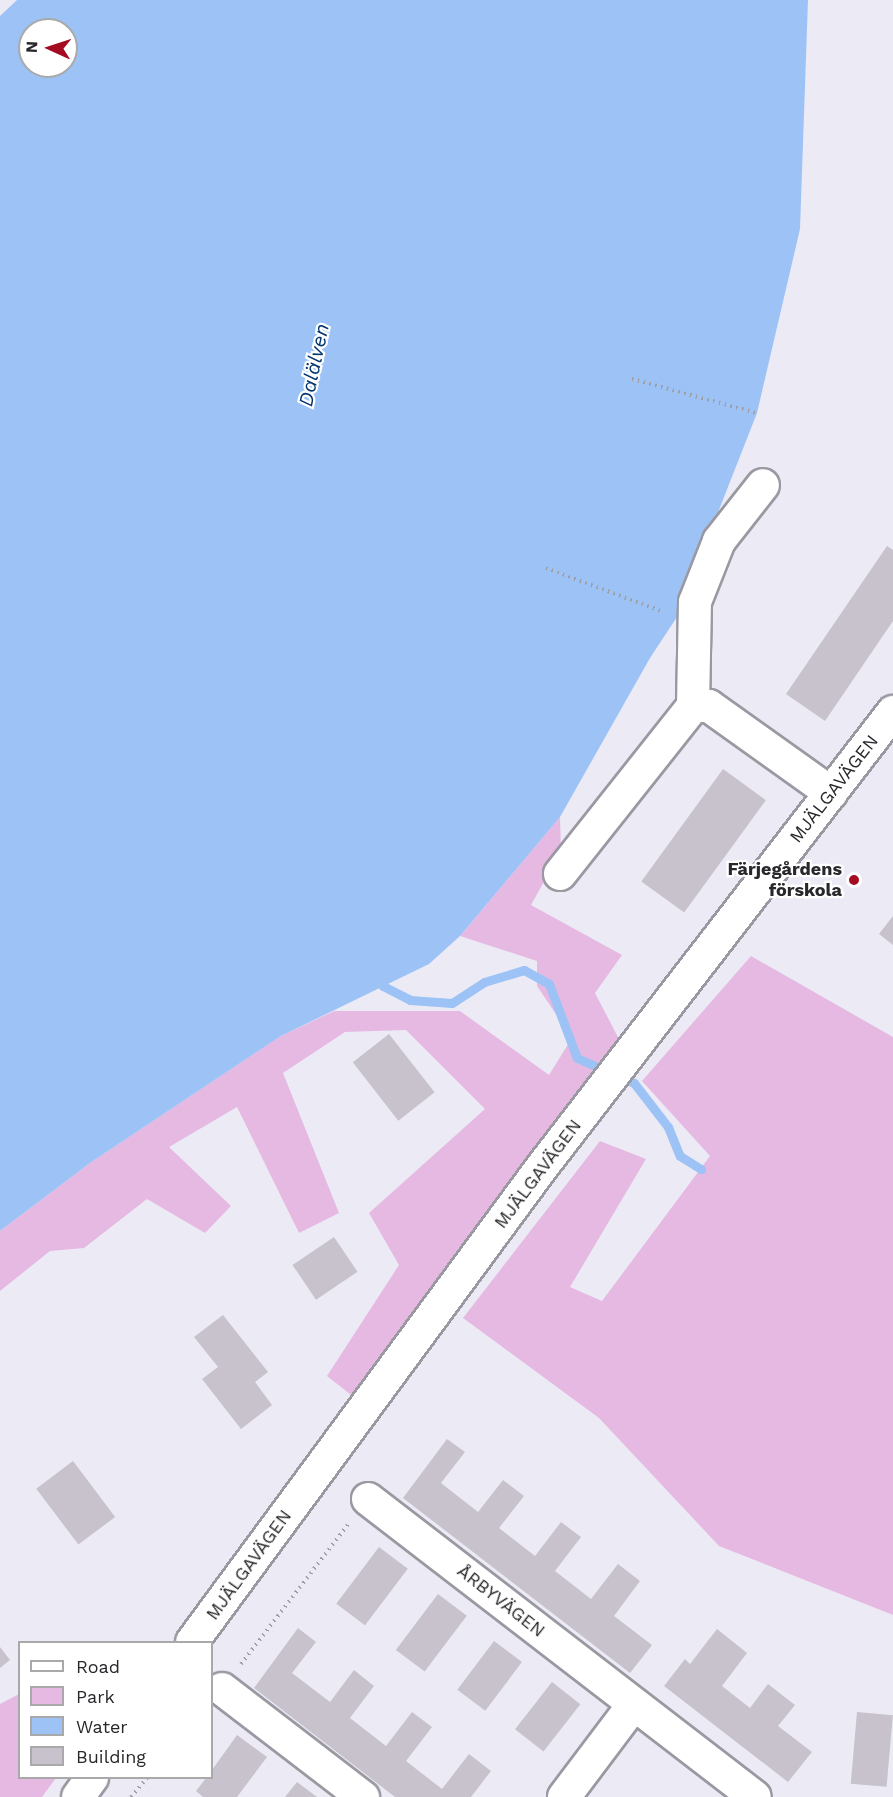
<!DOCTYPE html>
<html>
<head>
<meta charset="utf-8">
<style>
  body { margin:0 }
  #map { position:relative; width:893px; height:1797px; overflow:hidden; background:#ecebf5; font-family:"Work Sans",sans-serif }
  div>[style] { position:absolute }
  [style*='--x'] { left:calc(var(--x)*1px); top:calc(var(--y)*1px); width:calc(var(--w)*1px); rotate:calc(var(--a)*1deg) }
  .green>* { inset:0; background:#e6b9e3 }
  .water>* { inset:0; background:#9dc3f6 }
  .stream>* { height:9px; margin:-4.5px; padding:0 4.5px; transform-origin:4.5px; border-radius:4.5px; background:#9dc3f6 }
  .building>* { inset:0; background:#c7c2cb; transform-origin:0 0 }
  .path>* { height:4px; margin-top:-2px; transform-origin:0; background:repeating-linear-gradient(90deg,#9f9ea6 0 1.5px,transparent 0 6px) }
  .roads { filter:drop-shadow(2px 0 #9a99a2) drop-shadow(-2px 0 #9a99a2) drop-shadow(0 2px #9a99a2) drop-shadow(0 -2px #9a99a2) }
  .minor>* { height:32px; margin:-16px; padding:0 16px; transform-origin:16px; border-radius:16px; background:#fff }
  .dots>* { width:16px; height:16px; translate:-50% -50%; box-sizing:border-box; border:3px solid #fff; border-radius:50% }
  span { translate:-50% -50%; white-space:nowrap; text-align:center; line-height:1.15; -webkit-text-stroke:4.5px #fff; paint-order:stroke }
  .street-label { font-size:18px; color:#28282c }
  .poi-label { font-size:18px; color:#28282c; font-weight:700 }
  .right { translate:-100% -50%; text-align:right }
  .water-label { font-size:20px; color:#00356f; font-style:italic }
  .legend { position:absolute; left:18px; top:1641px; width:195px; height:138px; box-sizing:border-box; background:#fff; border:2px solid #a9a9ab; margin:0; padding:8px 10px; list-style:none; font-size:18px; color:#28282c }
  .legend li { display:flex; align-items:center; gap:12px; height:30px }
  .legend b { width:30px; border:2px solid #a9a9ab }
  .north { position:absolute; left:18px; top:18px; width:60px; height:60px; box-sizing:border-box; background:#fff; border:2px solid #a9a9ab; border-radius:50%; rotate:273deg; font-size:16px; font-weight:700; line-height:24px; text-align:center; color:#28282c }
  .north::after { content:''; display:block; margin:auto; width:21px; height:27px; background:#a50c21; clip-path:polygon(50% 0,100% 100%,50% 72%,0 100%) }
</style>
</head>
<body>
<div id="map">
  <div class="green">
    <div style="clip-path:polygon(560px 817px,561px 851px,531px 905px,622px 955px,595px 993px,621px 1043px,355px 1398px,327px 1376px,399px 1265px,369px 1213px,485px 1109px,406px 1030px,345px 1032px,283px 1073px,339px 1213px,299px 1233px,237px 1107px,169px 1147px,231px 1206px,205px 1233px,147px 1199px,84px 1248px,50px 1251px,0 1291px,0 1231px,90px 1163px,281px 1036px,334px 1011px,460px 1011px,549px 1075px,572px 1038px,537px 986px,537px 961px,460px 936px)"></div>
    <div style="clip-path:polygon(751px 956px,893px 1037px,893px 1615px,719px 1546px,599px 1418px,463px 1318px,600px 1141px,646px 1159px,570px 1287px,602px 1301px,710px 1156px,642px 1081px)"></div>
    <div style="clip-path:polygon(19px 1694px,20px 1778px,56px 1778px,42px 1797px,0 1797px,0 1704px)"></div>
  </div>
  <div class="water">
    <div style="clip-path:polygon(evenodd,17px 0,808px 0,800px 229px,757px 413px,677px 617px,650px 658px,560px 817px,460px 936px,429px 964px,281px 1036px,90px 1163px,0 1231px,0 16px,17px 0,30px 30px,66px 30px,66px 66px,30px 66px,30px 30px)"></div>
  </div>
  <div class="stream">
    <div style="--x:377;--y:978;--w:10;--a:53"></div>
    <div style="--x:383;--y:986;--w:30;--a:27"></div>
    <div style="--x:410;--y:1000;--w:42;--a:4.1"></div>
    <div style="--x:452;--y:1003;--w:38;--a:-33"></div>
    <div style="--x:484;--y:982;--w:42;--a:-16.7"></div>
    <div style="--x:524;--y:970;--w:29;--a:29"></div>
    <div style="--x:549;--y:984;--w:79;--a:69.3"></div>
    <div style="--x:577;--y:1058;--w:62;--a:23.7"></div>
    <div style="--x:634;--y:1083;--w:56;--a:52.3"></div>
    <div style="--x:668;--y:1127;--w:31;--a:68"></div>
    <div style="--x:680;--y:1156;--w:25;--a:32"></div>
  </div>
  <div class="building">
    <div style="clip-path:polygon(887px 546px,893px 550px,893px 621px,825px 721px,786px 694px)"></div>
    <div style="left:723px;top:769px;width:53px;height:139px;rotate:36deg"></div>
    <div style="clip-path:polygon(893px 916px,893px 945px,879px 934px)"></div>
    <div style="left:389px;top:1034px;width:74px;height:46px;rotate:52deg"></div>
    <div style="left:334px;top:1237px;width:42px;height:50px;rotate:56deg"></div>
    <div style="clip-path:polygon(223px 1315px,268px 1372px,255px 1382px,272px 1405px,241px 1429px,202px 1379px,218px 1367px,194px 1337px)"></div>
    <div style="clip-path:polygon(447px 1439px,465px 1452px,441px 1483px,478px 1512px,503px 1480px,524px 1496px,499px 1528px,535px 1556px,561px 1522px,581px 1537px,555px 1571px,591px 1599px,618px 1564px,640px 1581px,614px 1616px,652px 1645px,630px 1673px,403px 1498px)"></div>
    <div style="left:73px;top:1461px;width:70px;height:46px;rotate:53deg"></div>
    <div style="left:379px;top:1547px;width:36px;height:71px;rotate:37deg"></div>
    <div style="left:438px;top:1594px;width:36px;height:70px;rotate:37deg"></div>
    <div style="clip-path:polygon(298px 1628px,316px 1642px,292px 1673px,330px 1702px,354px 1670px,374px 1686px,350px 1718px,386px 1746px,412px 1712px,432px 1727px,406px 1761px,442px 1789px,469px 1754px,491px 1771px,471px 1797px,395px 1797px,254px 1688px)"></div>
    <div style="clip-path:polygon(717px 1629px,747px 1653px,722px 1686px,750px 1708px,768px 1684px,795px 1705px,778px 1726px,812px 1752px,788px 1782px,664px 1686px,685px 1659px,690px 1664px)"></div>
    <div style="left:494px;top:1641px;width:35px;height:61px;rotate:37deg"></div>
    <div style="clip-path:polygon(0 1647px,10px 1660px,0 1668px)"></div>
    <div style="left:552px;top:1682px;width:36px;height:60px;rotate:38deg"></div>
    <div style="left:857px;top:1712px;width:36px;height:72px;rotate:5deg"></div>
    <div style="clip-path:polygon(237px 1735px,267px 1757px,237px 1797px,203px 1797px,196px 1791px,206px 1778px,212px 1778px,212px 1770px)"></div>
    <div style="clip-path:polygon(297px 1782px,317px 1797px,285px 1797px)"></div>
  </div>
  <div class="path">
    <div style="--x:632;--y:379;--w:130;--a:15.2"></div>
    <div style="--x:546;--y:568;--w:125;--a:20.6"></div>
    <div style="--x:241;--y:1664;--w:178;--a:-52.5"></div>
    <div style="--x:131;--y:1797;--w:25;--a:-50"></div>
  </div>
  <div class="roads">
    <div class="minor">
      <div style="--x:693;--y:706;--w:104;--a:-88.9"></div>
      <div style="--x:695;--y:602;--w:66;--a:-68.5"></div>
      <div style="--x:719;--y:541;--w:71;--a:-51.8"></div>
      <div style="--x:560;--y:874;--w:214;--a:-51.6"></div>
      <div style="--x:693;--y:706;--w:16;--a:0"></div>
      <div style="--x:709;--y:706;--w:150;--a:35.5"></div>
      <div style="--x:368;--y:1499;--w:488;--a:37.6"></div>
      <div style="--x:192;--y:1642;--w:590;--a:-53.62"></div>
      <div style="--x:542;--y:1167;--w:575;--a:-52.35"></div>
      <div style="--x:222;--y:1689;--w:178;--a:37.5"></div>
      <div style="--x:78;--y:1797;--w:24;--a:-54"></div>
      <div style="--x:564;--y:1797;--w:116;--a:-53"></div>
    </div>
  </div>
  <div class="dots">
    <div style="left:854px;top:880px;background:#a50c21"></div>
  </div>
  <div class="street-label">
    <span style="left:834px;top:789px;rotate:-52deg">MJÄLGAVÄGEN</span>
    <span style="left:538px;top:1174px;rotate:-53deg">MJÄLGAVÄGEN</span>
    <span style="left:249px;top:1565px;rotate:-54deg">MJÄLGAVÄGEN</span>
    <span style="left:501px;top:1601px;rotate:38deg">ÅRBYVÄGEN</span>
  </div>
  <div class="poi-label">
    <span class="right" style="left:842px;top:880px">Färjegårdens<br>förskola</span>
  </div>
  <div class="water-label">
    <span style="left:314px;top:365px;rotate:-78deg">Dalälven</span>
  </div>
  <ul class="legend">
  <li><b style="height:8px;background:#fff"></b>Road</li>
  <li><b style="height:16px;background:#e6b9e3"></b>Park</li>
  <li><b style="height:16px;background:#9dc3f6"></b>Water</li>
  <li><b style="height:16px;background:#c7c2cb"></b>Building</li>
  </ul>
  <div class="north">N</div>
</div>
</body>
</html>
